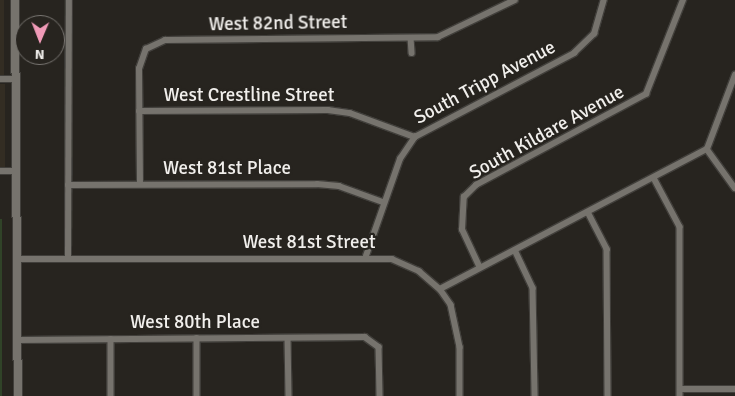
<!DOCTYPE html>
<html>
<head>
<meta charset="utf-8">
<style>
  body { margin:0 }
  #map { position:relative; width:735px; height:396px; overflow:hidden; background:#27241f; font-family:Signika,sans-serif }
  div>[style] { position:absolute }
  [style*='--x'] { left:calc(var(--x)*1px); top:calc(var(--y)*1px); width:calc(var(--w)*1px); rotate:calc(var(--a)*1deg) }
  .built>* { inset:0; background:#332d23; transform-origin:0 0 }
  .green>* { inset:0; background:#304328; transform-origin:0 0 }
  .roads { filter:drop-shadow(1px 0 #413f3b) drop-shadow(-1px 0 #413f3b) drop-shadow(0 1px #413f3b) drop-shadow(0 -1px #413f3b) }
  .street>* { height:5.5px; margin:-2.75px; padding:0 2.75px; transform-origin:2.75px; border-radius:2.75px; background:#76736d }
  .secondary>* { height:8px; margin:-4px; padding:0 4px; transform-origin:4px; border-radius:4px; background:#76736d }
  span { translate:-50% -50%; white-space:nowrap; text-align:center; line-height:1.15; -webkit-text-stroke:4.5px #27241f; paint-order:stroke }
  .street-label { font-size:19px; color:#f1efec }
  .north { position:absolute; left:15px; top:15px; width:50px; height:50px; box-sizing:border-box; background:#27241f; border:1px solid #787571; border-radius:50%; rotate:181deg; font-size:14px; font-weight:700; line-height:20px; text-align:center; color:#f1efec }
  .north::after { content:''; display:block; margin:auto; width:18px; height:22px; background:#f09ab7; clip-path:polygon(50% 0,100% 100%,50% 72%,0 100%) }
</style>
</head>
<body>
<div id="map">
  <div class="built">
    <div style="left:0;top:0;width:4px;height:75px"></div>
    <div style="left:0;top:84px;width:5px;height:85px"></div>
  </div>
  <div class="green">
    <div style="left:0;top:219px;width:2px;height:177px"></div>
  </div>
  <div class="roads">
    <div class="street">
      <div style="--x:411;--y:38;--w:15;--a:86"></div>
      <div style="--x:146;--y:49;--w:21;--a:-25"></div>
      <div style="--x:165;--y:40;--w:273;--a:-0.6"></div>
      <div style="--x:438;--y:37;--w:85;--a:-25.7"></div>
      <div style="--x:0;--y:79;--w:15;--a:0"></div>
      <div style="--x:139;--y:111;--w:189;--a:-0.3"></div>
      <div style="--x:328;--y:110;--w:22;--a:8"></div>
      <div style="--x:350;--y:113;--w:69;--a:20.3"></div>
      <div style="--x:707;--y:149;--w:79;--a:-69.3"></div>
      <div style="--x:707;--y:149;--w:48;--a:54.3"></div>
      <div style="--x:0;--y:171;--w:16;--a:0"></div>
      <div style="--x:654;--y:178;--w:55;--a:62"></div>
      <div style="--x:680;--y:227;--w:169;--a:90"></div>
      <div style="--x:140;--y:184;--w:115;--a:-90.5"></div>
      <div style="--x:139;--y:69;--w:21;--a:-71"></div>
      <div style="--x:68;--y:185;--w:249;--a:-0.2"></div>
      <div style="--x:317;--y:184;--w:22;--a:5"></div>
      <div style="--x:339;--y:186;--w:47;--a:20"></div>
      <div style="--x:588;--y:212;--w:42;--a:62.8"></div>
      <div style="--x:607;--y:249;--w:147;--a:89.6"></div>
      <div style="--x:515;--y:250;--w:42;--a:64.7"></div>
      <div style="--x:533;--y:288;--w:108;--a:88.9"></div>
      <div style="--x:366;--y:256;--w:103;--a:-70.7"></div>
      <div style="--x:400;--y:159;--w:27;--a:-56"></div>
      <div style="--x:415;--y:137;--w:180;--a:-27.8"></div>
      <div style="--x:574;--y:53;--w:28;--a:-44"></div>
      <div style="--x:594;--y:34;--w:35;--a:-74"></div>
      <div style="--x:68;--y:258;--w:258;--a:-89.8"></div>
      <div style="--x:17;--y:259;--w:375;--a:0"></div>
      <div style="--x:392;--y:259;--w:30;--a:24"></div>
      <div style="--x:419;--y:271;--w:28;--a:41"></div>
      <div style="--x:440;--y:289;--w:19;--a:55"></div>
      <div style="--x:451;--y:305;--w:43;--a:77.9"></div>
      <div style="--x:460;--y:347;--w:49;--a:90"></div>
      <div style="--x:479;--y:266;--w:40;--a:-115"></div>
      <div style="--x:462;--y:230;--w:33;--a:-87"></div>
      <div style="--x:464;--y:197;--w:17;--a:-45"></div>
      <div style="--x:476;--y:185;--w:193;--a:-28.2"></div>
      <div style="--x:646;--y:94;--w:101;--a:-68.5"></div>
      <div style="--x:440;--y:289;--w:301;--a:-27.7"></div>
      <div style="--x:197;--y:338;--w:58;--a:90"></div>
      <div style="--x:288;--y:338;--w:58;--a:89"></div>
      <div style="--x:111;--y:339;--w:57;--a:90"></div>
      <div style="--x:18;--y:340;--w:347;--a:-0.5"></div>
      <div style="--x:365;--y:337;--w:17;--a:36"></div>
      <div style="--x:379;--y:347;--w:49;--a:88.8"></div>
      <div style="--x:680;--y:389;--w:55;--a:0"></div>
    </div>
    <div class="secondary">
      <div style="--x:15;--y:0;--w:396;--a:89.6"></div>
    </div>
  </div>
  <div class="street-label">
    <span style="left:278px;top:24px;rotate:-1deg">West 82nd Street</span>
    <span style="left:485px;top:83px;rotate:-28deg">South Tripp Avenue</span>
    <span style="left:249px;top:96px">West Crestline Street</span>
    <span style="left:547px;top:133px;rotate:-29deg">South Kildare Avenue</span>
    <span style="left:227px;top:169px">West 81st Place</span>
    <span style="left:309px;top:243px">West 81st Street</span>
    <span style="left:195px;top:323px">West 80th Place</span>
  </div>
  <div class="north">N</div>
</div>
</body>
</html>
